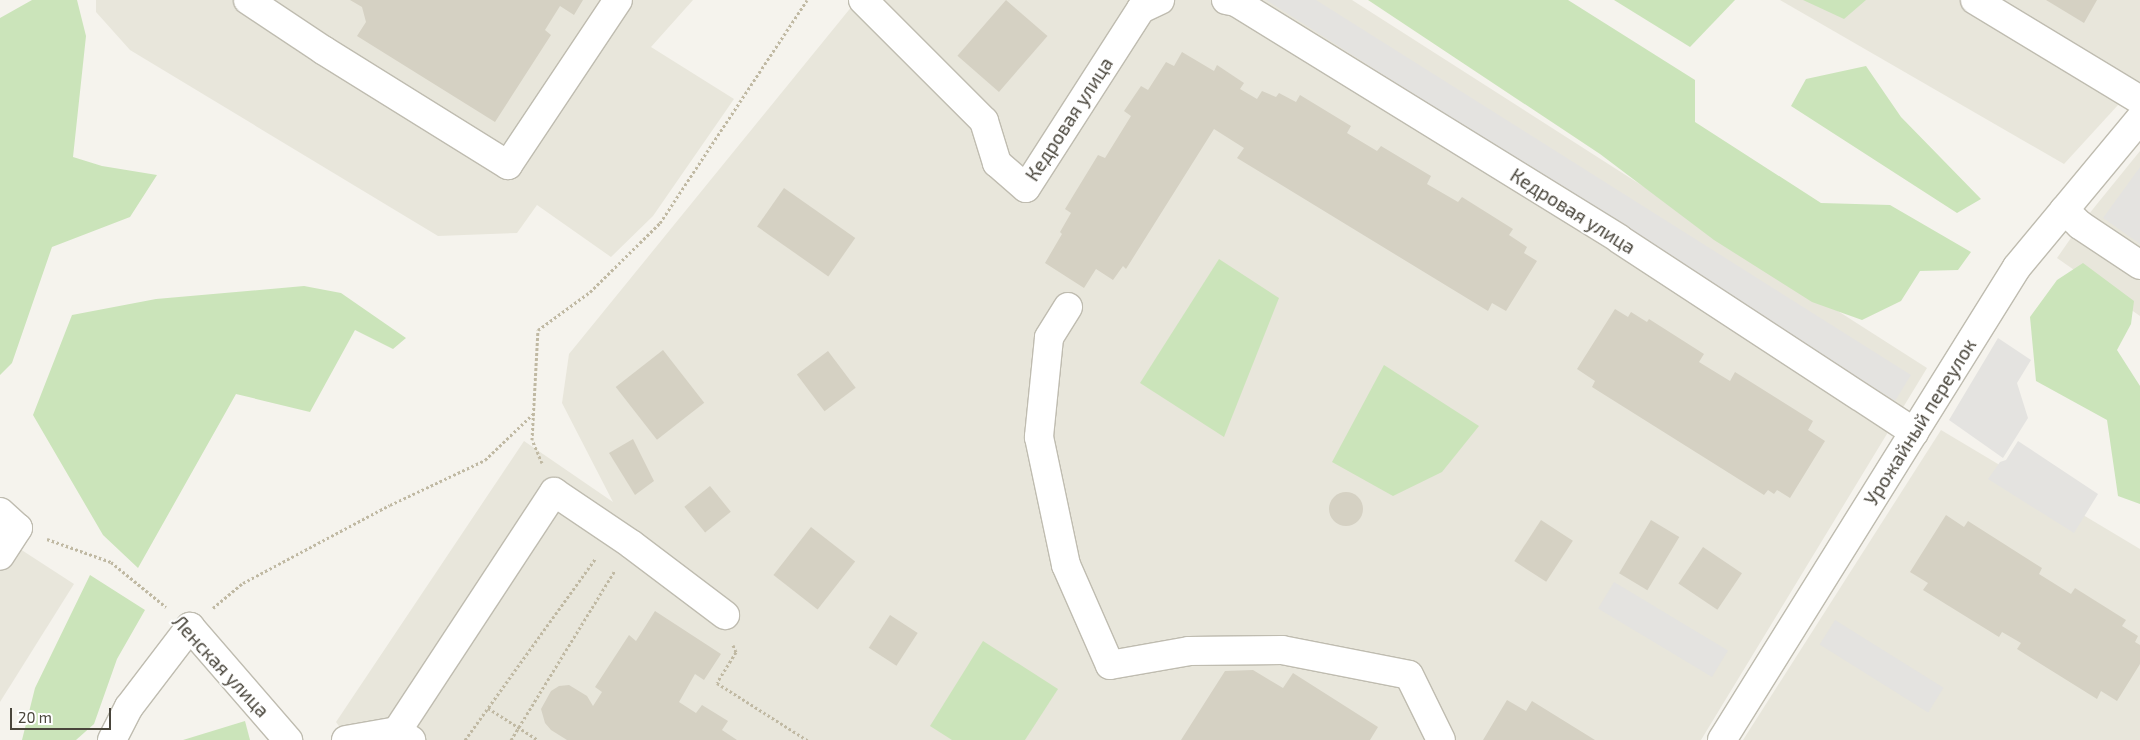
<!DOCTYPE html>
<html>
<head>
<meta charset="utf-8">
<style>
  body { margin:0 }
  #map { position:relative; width:2140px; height:740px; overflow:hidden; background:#f5f3ed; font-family:"Exo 2",sans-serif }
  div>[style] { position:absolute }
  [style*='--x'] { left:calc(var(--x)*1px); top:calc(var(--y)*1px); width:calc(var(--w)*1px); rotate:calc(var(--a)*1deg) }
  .residential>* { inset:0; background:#e8e6db }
  .green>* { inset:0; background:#cbe4ba }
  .parking>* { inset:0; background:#e4e3e0; transform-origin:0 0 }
  .building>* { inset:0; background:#d5d1c3; transform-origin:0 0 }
  .round { border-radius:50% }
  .path>* { height:3px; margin-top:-1.5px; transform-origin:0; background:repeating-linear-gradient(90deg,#c0b9a3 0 2.5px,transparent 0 5px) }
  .roads { filter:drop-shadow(1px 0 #bfbcb0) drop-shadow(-1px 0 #bfbcb0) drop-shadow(0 1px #bfbcb0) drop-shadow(0 -1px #bfbcb0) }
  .minor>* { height:28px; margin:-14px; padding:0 14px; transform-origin:14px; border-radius:14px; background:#fff }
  span { translate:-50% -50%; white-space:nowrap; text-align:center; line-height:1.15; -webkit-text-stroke:4px #fff; paint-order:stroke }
  .street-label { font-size:19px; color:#49453b }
  .scale { position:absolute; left:10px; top:708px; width:101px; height:22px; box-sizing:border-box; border:2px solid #49453b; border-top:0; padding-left:6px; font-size:15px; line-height:18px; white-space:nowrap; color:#49453b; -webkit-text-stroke:4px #fff; paint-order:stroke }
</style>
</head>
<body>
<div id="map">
  <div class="residential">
    <div style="clip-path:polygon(96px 0,693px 0,651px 47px,734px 99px,653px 216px,611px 257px,537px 205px,517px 233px,438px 236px,130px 50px,96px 12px)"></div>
    <div style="clip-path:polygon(857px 0,1352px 0,1927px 368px,1701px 740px,349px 740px,336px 722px,524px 441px,613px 502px,562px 403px,569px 354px)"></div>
    <div style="clip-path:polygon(1780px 0,2140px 0,2140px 81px,2064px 164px)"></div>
    <div style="clip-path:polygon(2140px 151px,2140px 316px,2057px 258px,2080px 225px)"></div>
    <div style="clip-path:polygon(1941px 430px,2140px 549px,2140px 740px,1743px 740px)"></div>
    <div style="clip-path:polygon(0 536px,74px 584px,0 702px)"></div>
  </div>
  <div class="green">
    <div style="clip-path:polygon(32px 0,77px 0,86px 36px,73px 157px,102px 166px,157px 175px,130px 217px,52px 247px,12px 363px,0 375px,0 18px)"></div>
    <div style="clip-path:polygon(1368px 0,1568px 0,1695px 80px,1695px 122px,1821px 203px,1890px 205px,1971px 252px,1958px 270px,1920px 271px,1901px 301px,1862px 320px,1812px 302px,1714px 240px,1600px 154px)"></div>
    <div style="clip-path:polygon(1614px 0,1735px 0,1690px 47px)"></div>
    <div style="clip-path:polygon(1803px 0,1866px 0,1844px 19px)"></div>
    <div style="clip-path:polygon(1866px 66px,1901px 117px,1981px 199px,1957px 213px,1791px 106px,1806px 79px)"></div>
    <div style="clip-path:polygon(1219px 259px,1279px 298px,1224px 437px,1140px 383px)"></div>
    <div style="clip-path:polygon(2083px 263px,2134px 301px,2131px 324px,2117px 350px,2140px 386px,2140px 504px,2118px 496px,2107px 420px,2036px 381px,2030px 317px,2057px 280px)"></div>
    <div style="clip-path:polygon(304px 286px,341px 293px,406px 338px,393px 349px,355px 330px,310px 412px,236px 394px,138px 568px,103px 535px,33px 415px,72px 315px,156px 299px)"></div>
    <div style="clip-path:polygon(1384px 365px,1479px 426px,1442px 472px,1393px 496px,1332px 462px)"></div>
    <div style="clip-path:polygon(90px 575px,145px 610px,117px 659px,94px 724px,76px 740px,22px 740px,35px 688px)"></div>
    <div style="clip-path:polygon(983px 641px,1058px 689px,1025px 740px,952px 740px,930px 726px)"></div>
    <div style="clip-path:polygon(245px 721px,250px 740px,183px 740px)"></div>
  </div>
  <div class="parking">
    <div style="clip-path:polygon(1266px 0,1316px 0,1911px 375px,1895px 401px)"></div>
    <div style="clip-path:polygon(2140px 167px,2140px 244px,2103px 218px)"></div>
    <div style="clip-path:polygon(1998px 338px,2031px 360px,2017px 383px,2028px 418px,2003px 458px,1949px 420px)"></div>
    <div style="clip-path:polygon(2018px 441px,2098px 494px,2074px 533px,1988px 479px,2000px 462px,2006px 460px)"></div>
    <div style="left:1614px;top:582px;width:133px;height:31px;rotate:31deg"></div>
    <div style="left:1835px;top:620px;width:128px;height:29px;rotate:32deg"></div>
  </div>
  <div class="building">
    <div style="clip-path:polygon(350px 0,583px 0,574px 15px,560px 6px,545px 30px,551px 35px,495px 122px,357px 36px,366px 22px,362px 7px)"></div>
    <div style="left:1006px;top:0;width:55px;height:74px;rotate:41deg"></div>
    <div style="clip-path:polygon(2046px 0,2097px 0,2084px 23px)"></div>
    <div style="clip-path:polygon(1182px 52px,1214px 71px,1217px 65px,1244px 83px,1240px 89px,1257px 99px,1262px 91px,1276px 97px,1279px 93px,1296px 102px,1300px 95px,1351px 126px,1347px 133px,1377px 151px,1381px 146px,1431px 176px,1427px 184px,1458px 202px,1462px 197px,1513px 229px,1509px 235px,1527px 247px,1524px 253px,1537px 261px,1506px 311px,1492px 303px,1488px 311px,1237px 158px,1244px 148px,1214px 129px,1126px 269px,1123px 266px,1113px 280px,1096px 269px,1084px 288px,1045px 263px,1062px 234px,1060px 232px,1071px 213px,1065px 209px,1098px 155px,1105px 158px,1131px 116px,1124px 111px,1141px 86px,1148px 90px,1166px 62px,1174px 66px)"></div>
    <div style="left:784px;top:188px;width:87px;height:47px;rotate:35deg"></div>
    <div style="clip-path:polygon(1615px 309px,1628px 317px,1631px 312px,1647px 322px,1649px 319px,1704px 354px,1699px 362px,1730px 381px,1735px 372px,1813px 421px,1808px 430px,1825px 441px,1790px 498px,1777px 490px,1774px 494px,1768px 490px,1764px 495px,1592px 387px,1595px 381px,1577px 369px)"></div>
    <div style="left:663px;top:350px;width:67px;height:60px;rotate:52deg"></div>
    <div style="left:828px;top:351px;width:46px;height:39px;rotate:53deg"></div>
    <div style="clip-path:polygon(633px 439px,654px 481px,635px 495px,609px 453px)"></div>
    <div style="left:710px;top:486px;width:33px;height:33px;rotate:51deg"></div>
    <div class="round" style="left:1329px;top:492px;width:34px;height:34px"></div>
    <div style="clip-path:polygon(1946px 515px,1964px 527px,1968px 521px,2042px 568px,2039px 574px,2071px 594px,2075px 588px,2126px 620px,2122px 626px,2138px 636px,2135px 642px,2140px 645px,2140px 664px,2117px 701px,2101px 691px,2097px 699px,2017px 649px,2021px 643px,2002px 632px,1999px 637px,1923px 590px,1928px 583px,1910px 572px)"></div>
    <div style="left:1541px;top:520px;width:38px;height:49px;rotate:33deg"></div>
    <div style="left:1651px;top:520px;width:33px;height:62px;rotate:31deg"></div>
    <div style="left:811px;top:527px;width:56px;height:61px;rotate:38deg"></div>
    <div style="left:1703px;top:547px;width:47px;height:44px;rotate:34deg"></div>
    <div style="clip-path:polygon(655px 611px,721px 654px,704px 680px,695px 674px,679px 702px,696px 713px,702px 705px,728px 721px,722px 730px,737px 740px,567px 740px,551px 730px,545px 723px,541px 709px,551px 691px,559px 686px,569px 685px,587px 696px,593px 706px,602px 692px,595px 687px,629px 635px,636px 641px)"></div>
    <div style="left:890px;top:615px;width:33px;height:39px;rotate:33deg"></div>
    <div style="clip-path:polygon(1253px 670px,1283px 688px,1293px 673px,1378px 727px,1370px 740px,1181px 740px,1225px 671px)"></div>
    <div style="clip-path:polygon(1507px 700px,1526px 711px,1532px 701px,1595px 740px,1483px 740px)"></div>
  </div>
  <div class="path">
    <div style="--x:542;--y:463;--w:25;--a:-113"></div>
    <div style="--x:532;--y:440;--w:110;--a:-86.9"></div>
    <div style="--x:538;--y:330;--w:64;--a:-36.2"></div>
    <div style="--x:590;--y:292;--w:98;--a:-44.6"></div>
    <div style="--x:660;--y:223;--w:267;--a:-56.6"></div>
    <div style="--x:47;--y:539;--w:68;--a:19.8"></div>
    <div style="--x:111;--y:562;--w:71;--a:39.3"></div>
    <div style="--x:213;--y:608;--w:39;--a:-40"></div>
    <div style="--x:243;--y:583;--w:166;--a:-28"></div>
    <div style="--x:390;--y:505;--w:105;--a:-25.3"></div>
    <div style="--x:485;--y:460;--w:66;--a:-43.8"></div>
    <div style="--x:733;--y:645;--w:8;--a:67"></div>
    <div style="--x:736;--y:652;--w:36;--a:122"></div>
    <div style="--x:717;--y:683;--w:107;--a:32.3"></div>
    <div style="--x:488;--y:708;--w:59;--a:32.6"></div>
    <div style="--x:465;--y:740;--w:224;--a:-54.3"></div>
    <div style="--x:511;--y:740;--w:199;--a:-58.5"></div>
  </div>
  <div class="roads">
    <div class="minor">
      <div style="--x:248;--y:0;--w:90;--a:33.7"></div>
      <div style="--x:323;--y:50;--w:218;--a:31.9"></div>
      <div style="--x:508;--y:165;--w:198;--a:-56.3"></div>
      <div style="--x:863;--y:0;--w:171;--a:45"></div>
      <div style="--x:984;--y:121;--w:44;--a:72.8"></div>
      <div style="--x:997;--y:163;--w:38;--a:41"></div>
      <div style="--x:1026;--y:188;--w:213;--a:-57.3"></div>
      <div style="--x:1141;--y:9;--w:21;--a:-25"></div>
      <div style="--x:1226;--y:0;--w:10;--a:11"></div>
      <div style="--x:1236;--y:2;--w:450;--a:31.7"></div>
      <div style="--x:1619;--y:239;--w:353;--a:33.2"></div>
      <div style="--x:1975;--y:0;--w:193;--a:31.2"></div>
      <div style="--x:2064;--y:210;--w:22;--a:43"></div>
      <div style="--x:2080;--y:225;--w:72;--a:33.7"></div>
      <div style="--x:1068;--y:307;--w:36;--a:122"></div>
      <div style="--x:1049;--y:338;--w:100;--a:95.8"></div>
      <div style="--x:1039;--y:437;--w:131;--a:78.1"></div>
      <div style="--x:1066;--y:565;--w:109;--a:66.3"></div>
      <div style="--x:1110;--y:665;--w:80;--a:-10"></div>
      <div style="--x:1189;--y:651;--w:93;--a:-0.6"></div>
      <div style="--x:1282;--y:650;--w:129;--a:11.1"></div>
      <div style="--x:1409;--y:675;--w:72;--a:63.8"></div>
      <div style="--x:0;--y:512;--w:24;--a:42"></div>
      <div style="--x:18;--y:528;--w:33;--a:123"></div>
      <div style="--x:397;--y:731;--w:286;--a:-56.7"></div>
      <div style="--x:554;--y:492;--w:93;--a:34"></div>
      <div style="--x:631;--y:544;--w:118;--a:37.1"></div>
      <div style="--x:112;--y:740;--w:37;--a:-63"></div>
      <div style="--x:129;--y:707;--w:101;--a:-52.7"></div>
      <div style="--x:190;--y:627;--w:150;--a:49.1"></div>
      <div style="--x:346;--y:740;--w:52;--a:-10"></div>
      <div style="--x:397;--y:731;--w:17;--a:33"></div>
      <div style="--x:1722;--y:740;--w:557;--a:-58.05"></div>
      <div style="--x:2017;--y:267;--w:192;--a:-50.3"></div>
    </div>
  </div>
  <div class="street-label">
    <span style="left:1069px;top:119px;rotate:-57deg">Кедровая улица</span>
    <span style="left:1573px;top:211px;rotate:32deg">Кедровая улица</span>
    <span style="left:1920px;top:422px;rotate:-58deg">Урожайный переулок</span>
    <span style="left:221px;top:666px;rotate:47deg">Ленская улица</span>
  </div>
  <div class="scale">20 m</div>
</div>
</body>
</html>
